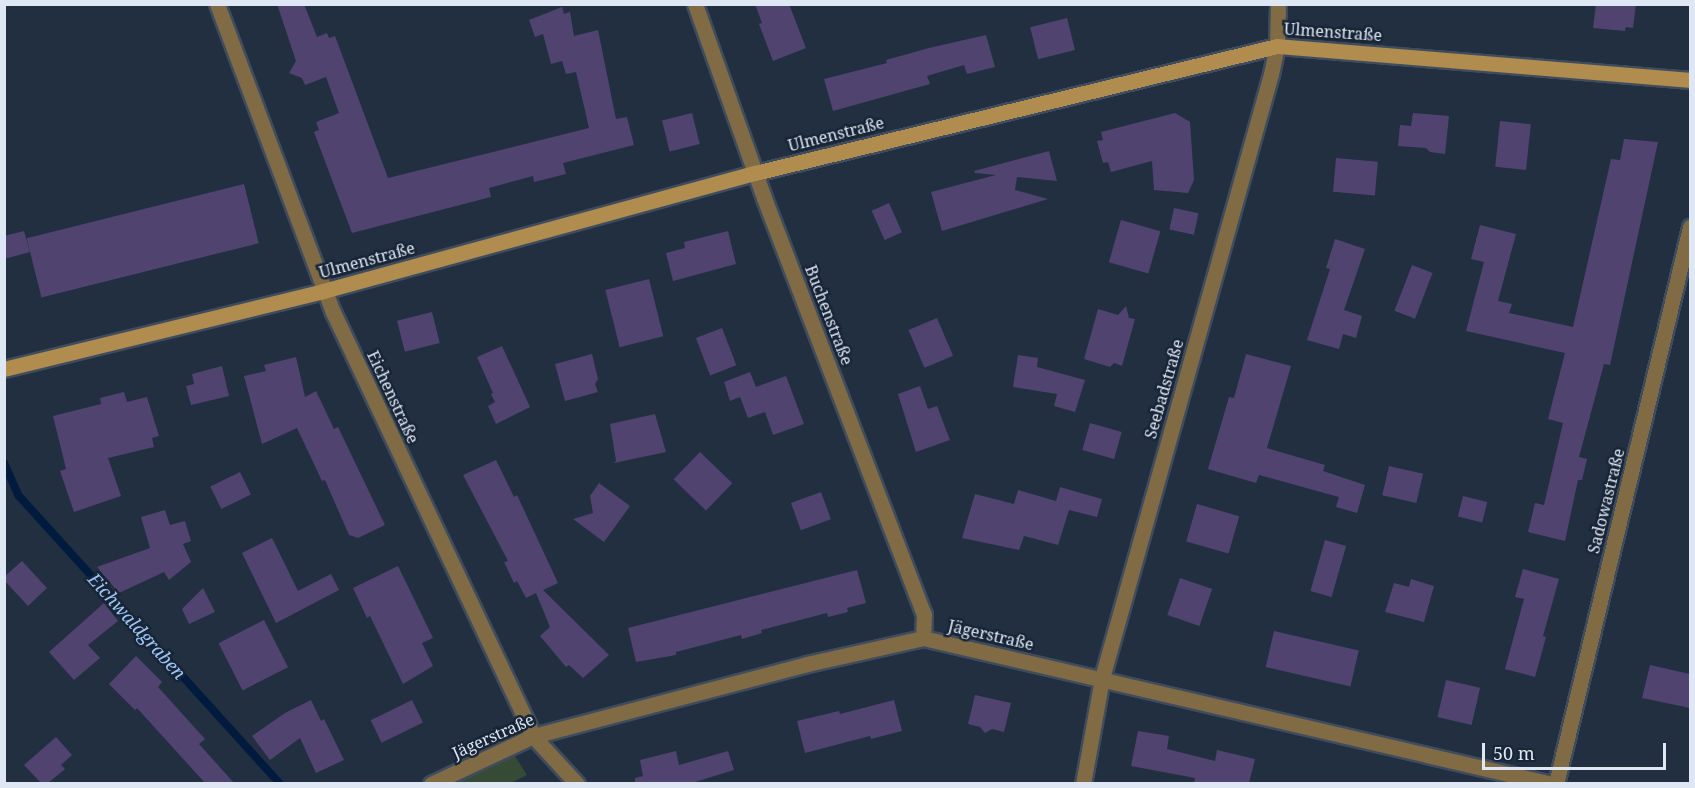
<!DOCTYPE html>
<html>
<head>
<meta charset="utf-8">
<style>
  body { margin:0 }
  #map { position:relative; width:1695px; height:788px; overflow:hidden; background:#212f41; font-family:"Noto Serif",serif }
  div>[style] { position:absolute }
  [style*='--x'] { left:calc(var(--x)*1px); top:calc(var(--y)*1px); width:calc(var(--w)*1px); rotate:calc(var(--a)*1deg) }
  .green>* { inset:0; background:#364b35 }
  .stream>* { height:8px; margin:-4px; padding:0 4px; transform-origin:4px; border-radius:4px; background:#001b3e }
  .building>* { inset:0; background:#504370; transform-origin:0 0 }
  .roads { filter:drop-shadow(2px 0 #3f4c5d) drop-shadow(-2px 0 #3f4c5d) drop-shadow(0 2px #3f4c5d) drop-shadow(0 -2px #3f4c5d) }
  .street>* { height:15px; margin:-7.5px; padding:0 7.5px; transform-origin:7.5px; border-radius:7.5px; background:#816b45 }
  .secondary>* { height:15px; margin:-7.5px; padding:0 7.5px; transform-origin:7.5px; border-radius:7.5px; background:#b08c4e }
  span { translate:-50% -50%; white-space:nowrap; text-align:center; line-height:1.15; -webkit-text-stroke:5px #182536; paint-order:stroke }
  .street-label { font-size:16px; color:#dee7f3 }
  .water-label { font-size:18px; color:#9ec5f8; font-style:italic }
  .frame { position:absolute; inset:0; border:6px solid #dee7f3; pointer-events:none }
  .scale { position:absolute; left:1482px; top:743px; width:184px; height:27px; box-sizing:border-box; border:3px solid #dee7f3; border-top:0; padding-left:8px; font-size:18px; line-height:21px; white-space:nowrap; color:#dee7f3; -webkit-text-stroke:4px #182536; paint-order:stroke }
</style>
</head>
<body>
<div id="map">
  <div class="green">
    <div style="clip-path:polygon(515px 756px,527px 775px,511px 783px,455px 783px)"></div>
  </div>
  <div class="stream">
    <div style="--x:4;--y:463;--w:36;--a:66"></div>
    <div style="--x:19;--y:496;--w:389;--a:47.8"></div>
  </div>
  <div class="building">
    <div style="clip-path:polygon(277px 4px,304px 4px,317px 37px,327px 33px,329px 38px,335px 36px,388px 178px,589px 128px,576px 72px,566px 74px,562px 61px,551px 64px,543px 34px,535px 37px,529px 20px,562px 7px,564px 14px,570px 12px,574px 36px,598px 30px,616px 119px,627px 117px,634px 145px,563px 163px,566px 174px,534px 182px,533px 176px,489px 188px,491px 197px,352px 233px,314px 132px,319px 130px,316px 122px,339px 113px,326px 77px,305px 85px,302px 78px,289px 73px,296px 61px)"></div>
    <div style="clip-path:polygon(755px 4px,789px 4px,806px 48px,773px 61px,759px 24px,762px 23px)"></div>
    <div style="clip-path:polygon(1596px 4px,1636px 4px,1633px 28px,1626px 27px,1625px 31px,1593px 28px)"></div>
    <div style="left:1067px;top:18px;width:33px;height:38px;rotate:76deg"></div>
    <div style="clip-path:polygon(986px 35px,995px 67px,967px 74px,964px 65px,927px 76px,930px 84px,833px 111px,824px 79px,887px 63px,886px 60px,929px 48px)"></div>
    <div style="left:692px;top:113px;width:32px;height:31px;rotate:76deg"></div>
    <div style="clip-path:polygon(1175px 113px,1190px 122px,1194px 180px,1188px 193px,1154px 190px,1152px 161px,1111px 172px,1108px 162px,1103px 163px,1097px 141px,1103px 140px,1101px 132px)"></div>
    <div style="clip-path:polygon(1413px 113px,1449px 116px,1445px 154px,1430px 152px,1426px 148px,1398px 146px,1400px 125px,1411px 126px)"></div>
    <div style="left:1500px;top:121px;width:31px;height:46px;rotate:6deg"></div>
    <div style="clip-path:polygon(1624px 139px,1658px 142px,1610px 365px,1604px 364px,1579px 457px,1587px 459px,1582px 480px,1578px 480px,1565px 541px,1528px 532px,1535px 503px,1544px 505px,1563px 423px,1548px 419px,1565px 353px,1466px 331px,1484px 262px,1471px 259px,1480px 225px,1516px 234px,1498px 301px,1512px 304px,1509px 313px,1573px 327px,1611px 159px,1620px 160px)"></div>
    <div style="clip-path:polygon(1049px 151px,1057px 181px,1017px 177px,1015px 190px,1048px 199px,942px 231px,931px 192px,996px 175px,975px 173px,974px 171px)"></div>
    <div style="left:1336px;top:158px;width:42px;height:34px;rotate:5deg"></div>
    <div style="left:244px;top:184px;width:61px;height:224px;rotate:76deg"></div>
    <div style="left:889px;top:203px;width:32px;height:19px;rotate:66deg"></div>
    <div style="left:1174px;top:208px;width:25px;height:22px;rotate:12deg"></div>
    <div style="left:1121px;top:220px;width:41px;height:44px;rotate:16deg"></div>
    <div style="clip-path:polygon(24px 231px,30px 252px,4px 259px,4px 236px)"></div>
    <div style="clip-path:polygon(728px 231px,736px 264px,673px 281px,666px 253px,685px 248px,684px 242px)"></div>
    <div style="clip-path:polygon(1335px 239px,1365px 249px,1344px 310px,1362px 316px,1356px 338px,1343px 334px,1339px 349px,1307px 340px,1330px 269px,1326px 268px)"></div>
    <div style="left:1412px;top:265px;width:22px;height:49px;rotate:21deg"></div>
    <div style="left:649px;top:279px;width:59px;height:45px;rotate:76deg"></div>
    <div style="clip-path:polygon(1126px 306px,1129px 318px,1135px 319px,1122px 366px,1114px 363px,1110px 367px,1084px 359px,1098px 309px,1118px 315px)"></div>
    <div style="left:432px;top:312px;width:32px;height:36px;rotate:76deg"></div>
    <div style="left:937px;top:318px;width:41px;height:31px;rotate:67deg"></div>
    <div style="left:722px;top:328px;width:40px;height:28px;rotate:69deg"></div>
    <div style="clip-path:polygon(502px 346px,530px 407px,496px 424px,488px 406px,495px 402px,491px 394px,493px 393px,477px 357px)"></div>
    <div style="clip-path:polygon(592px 354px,598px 379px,595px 384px,598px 392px,565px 401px,555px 364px)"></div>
    <div style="clip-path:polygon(1246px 354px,1291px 366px,1267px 448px,1325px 465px,1323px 471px,1365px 485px,1357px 513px,1336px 507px,1339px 497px,1259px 475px,1256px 483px,1208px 469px,1229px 397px,1234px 398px)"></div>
    <div style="clip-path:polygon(1018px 355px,1038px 358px,1037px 367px,1085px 380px,1075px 412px,1054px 406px,1057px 394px,1013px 387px)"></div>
    <div style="clip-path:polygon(296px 357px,305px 397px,316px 391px,334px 429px,338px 427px,385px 525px,358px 538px,349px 535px,325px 480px,322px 481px,297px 428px,262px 444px,244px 376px,266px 371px,264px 365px)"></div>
    <div style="clip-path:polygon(222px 366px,229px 396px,191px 405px,186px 386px,194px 384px,192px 374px)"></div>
    <div style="clip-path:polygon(750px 372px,756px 387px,786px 376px,804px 424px,773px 435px,765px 412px,748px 418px,740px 397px,730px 401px,724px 382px)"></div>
    <div style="clip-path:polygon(920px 386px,928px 409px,937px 406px,950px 440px,916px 452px,898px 394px)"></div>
    <div style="clip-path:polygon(124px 392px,127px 402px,147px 397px,159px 436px,152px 438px,154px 447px,108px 458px,121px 496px,74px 512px,60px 471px,66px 469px,53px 416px,101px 404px,100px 398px)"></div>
    <div style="clip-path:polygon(655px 414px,666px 452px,614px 463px,616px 461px,610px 424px)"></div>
    <div style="left:1090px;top:423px;width:33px;height:28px;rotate:16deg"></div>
    <div style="left:700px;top:452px;width:45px;height:38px;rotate:44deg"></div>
    <div style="clip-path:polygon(496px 460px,514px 497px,517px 495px,558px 583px,543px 590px,609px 655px,583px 678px,569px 665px,566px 667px,540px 636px,550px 627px,536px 593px,526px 598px,517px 581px,514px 583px,504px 562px,508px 561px,463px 475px)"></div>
    <div style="left:1389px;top:466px;width:35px;height:30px;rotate:13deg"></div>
    <div style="left:240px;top:472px;width:25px;height:33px;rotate:64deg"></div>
    <div style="clip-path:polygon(599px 483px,630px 506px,604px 542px,573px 519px,593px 513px,590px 496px)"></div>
    <div style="clip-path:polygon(1060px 487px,1102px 499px,1097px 517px,1069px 510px,1058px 545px,1024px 536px,1019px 550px,962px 538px,975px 494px,1014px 504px,1018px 490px,1056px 501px)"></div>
    <div style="left:821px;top:492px;width:29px;height:32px;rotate:70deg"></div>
    <div style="left:1463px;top:496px;width:25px;height:21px;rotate:14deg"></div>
    <div style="left:1197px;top:504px;width:44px;height:39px;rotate:16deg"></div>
    <div style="clip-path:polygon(165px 510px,170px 525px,185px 521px,191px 541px,183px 544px,191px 562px,169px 580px,164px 572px,119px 593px,97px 567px,150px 548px,141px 517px)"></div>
    <div style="clip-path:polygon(272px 538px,298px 591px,331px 574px,339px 590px,276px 623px,242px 553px)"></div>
    <div style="left:1325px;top:540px;width:22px;height:53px;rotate:16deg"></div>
    <div style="clip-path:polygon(22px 561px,47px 588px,28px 606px,4px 580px,4px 577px)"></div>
    <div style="clip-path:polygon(398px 566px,433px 638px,422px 643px,433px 666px,403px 684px,370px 616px,367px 618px,353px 588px)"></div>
    <div style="clip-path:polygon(1523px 569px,1559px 579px,1543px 636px,1546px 637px,1535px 677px,1505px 669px,1524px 599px,1515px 597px)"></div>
    <div style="clip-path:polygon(857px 570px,866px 603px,847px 608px,848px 612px,828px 617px,827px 613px,761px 630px,762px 633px,742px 639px,741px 635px,676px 652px,676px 655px,636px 662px,628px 628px)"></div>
    <div style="left:1180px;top:578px;width:34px;height:39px;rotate:19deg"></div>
    <div style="clip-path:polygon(1411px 579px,1434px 586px,1424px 622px,1385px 612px,1394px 583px,1409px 587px)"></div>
    <div style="clip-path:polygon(203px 588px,215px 612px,189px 624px,182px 609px)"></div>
    <div style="clip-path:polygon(104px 603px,118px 621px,88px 645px,100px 658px,74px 680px,49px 652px)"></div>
    <div style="left:264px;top:620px;width:53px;height:51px;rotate:63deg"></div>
    <div style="left:1274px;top:631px;width:87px;height:37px;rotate:13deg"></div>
    <div style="clip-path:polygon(136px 656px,162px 682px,158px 687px,205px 739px,199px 744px,234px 783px,205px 783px,137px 708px,135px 710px,109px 684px)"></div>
    <div style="clip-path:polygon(1650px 665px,1690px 674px,1690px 708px,1642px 698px)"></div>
    <div style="left:1446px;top:680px;width:35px;height:38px;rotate:13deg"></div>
    <div style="clip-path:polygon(975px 695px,1011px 703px,1004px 732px,992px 729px,985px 733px,980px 727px,968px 724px)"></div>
    <div style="clip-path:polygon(311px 700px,321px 721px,324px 719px,344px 760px,316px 773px,300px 738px,270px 760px,252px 736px,285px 713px)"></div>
    <div style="left:412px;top:700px;width:25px;height:46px;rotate:64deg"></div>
    <div style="clip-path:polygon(894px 700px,902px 731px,871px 739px,870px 736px,805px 753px,797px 721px,839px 711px,840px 714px)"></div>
    <div style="clip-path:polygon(1138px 731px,1169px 736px,1167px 749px,1215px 761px,1217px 750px,1255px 759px,1249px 783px,1194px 783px,1195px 778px,1131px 766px)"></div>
    <div style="clip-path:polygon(56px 737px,72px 755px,61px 765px,65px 769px,48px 783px,41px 783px,24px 765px)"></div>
    <div style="clip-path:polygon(676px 751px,679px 765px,728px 751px,734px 770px,692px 783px,635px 783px,635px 778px,643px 776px,640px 760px)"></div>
  </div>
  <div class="roads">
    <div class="street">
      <div style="--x:217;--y:4;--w:329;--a:69.4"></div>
      <div style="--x:333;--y:312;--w:469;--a:64.7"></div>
      <div style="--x:533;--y:736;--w:65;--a:47.5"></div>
      <div style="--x:695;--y:4;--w:206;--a:70.4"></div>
      <div style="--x:764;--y:198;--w:446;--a:69"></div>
      <div style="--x:924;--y:614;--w:24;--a:92"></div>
      <div style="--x:431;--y:784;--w:113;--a:-25.2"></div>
      <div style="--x:533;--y:736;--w:283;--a:-14.7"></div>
      <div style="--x:807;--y:664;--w:119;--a:-12.6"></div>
      <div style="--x:923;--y:638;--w:646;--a:13.07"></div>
      <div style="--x:1083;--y:784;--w:108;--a:-79.8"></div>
      <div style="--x:1102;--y:678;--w:627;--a:-74.37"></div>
      <div style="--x:1271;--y:74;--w:29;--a:-78"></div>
      <div style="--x:1277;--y:46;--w:42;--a:-88.6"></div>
      <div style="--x:1556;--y:784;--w:573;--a:-76.47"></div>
    </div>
    <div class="secondary">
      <div style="--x:4;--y:369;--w:328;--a:-13.7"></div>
      <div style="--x:323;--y:291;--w:448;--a:-15.3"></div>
      <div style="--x:755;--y:173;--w:537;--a:-13.67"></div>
      <div style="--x:1277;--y:46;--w:414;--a:4.7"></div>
    </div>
  </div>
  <div class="street-label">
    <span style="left:1333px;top:32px;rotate:4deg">Ulmenstraße</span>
    <span style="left:836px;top:134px;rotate:-14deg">Ulmenstraße</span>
    <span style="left:367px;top:260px;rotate:-15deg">Ulmenstraße</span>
    <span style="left:829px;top:315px;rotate:69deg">Buchenstraße</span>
    <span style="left:1164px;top:389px;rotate:-74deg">Seebadstraße</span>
    <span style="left:393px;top:397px;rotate:65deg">Eichenstraße</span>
    <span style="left:1606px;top:501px;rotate:-76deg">Sadowastraße</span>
    <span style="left:991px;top:635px;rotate:13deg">Jägerstraße</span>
    <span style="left:493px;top:736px;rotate:-24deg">Jägerstraße</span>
  </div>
  <div class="water-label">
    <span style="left:137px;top:626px;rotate:48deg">Eichwaldgraben</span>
  </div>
  <div class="frame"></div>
  <div class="scale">50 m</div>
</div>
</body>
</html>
